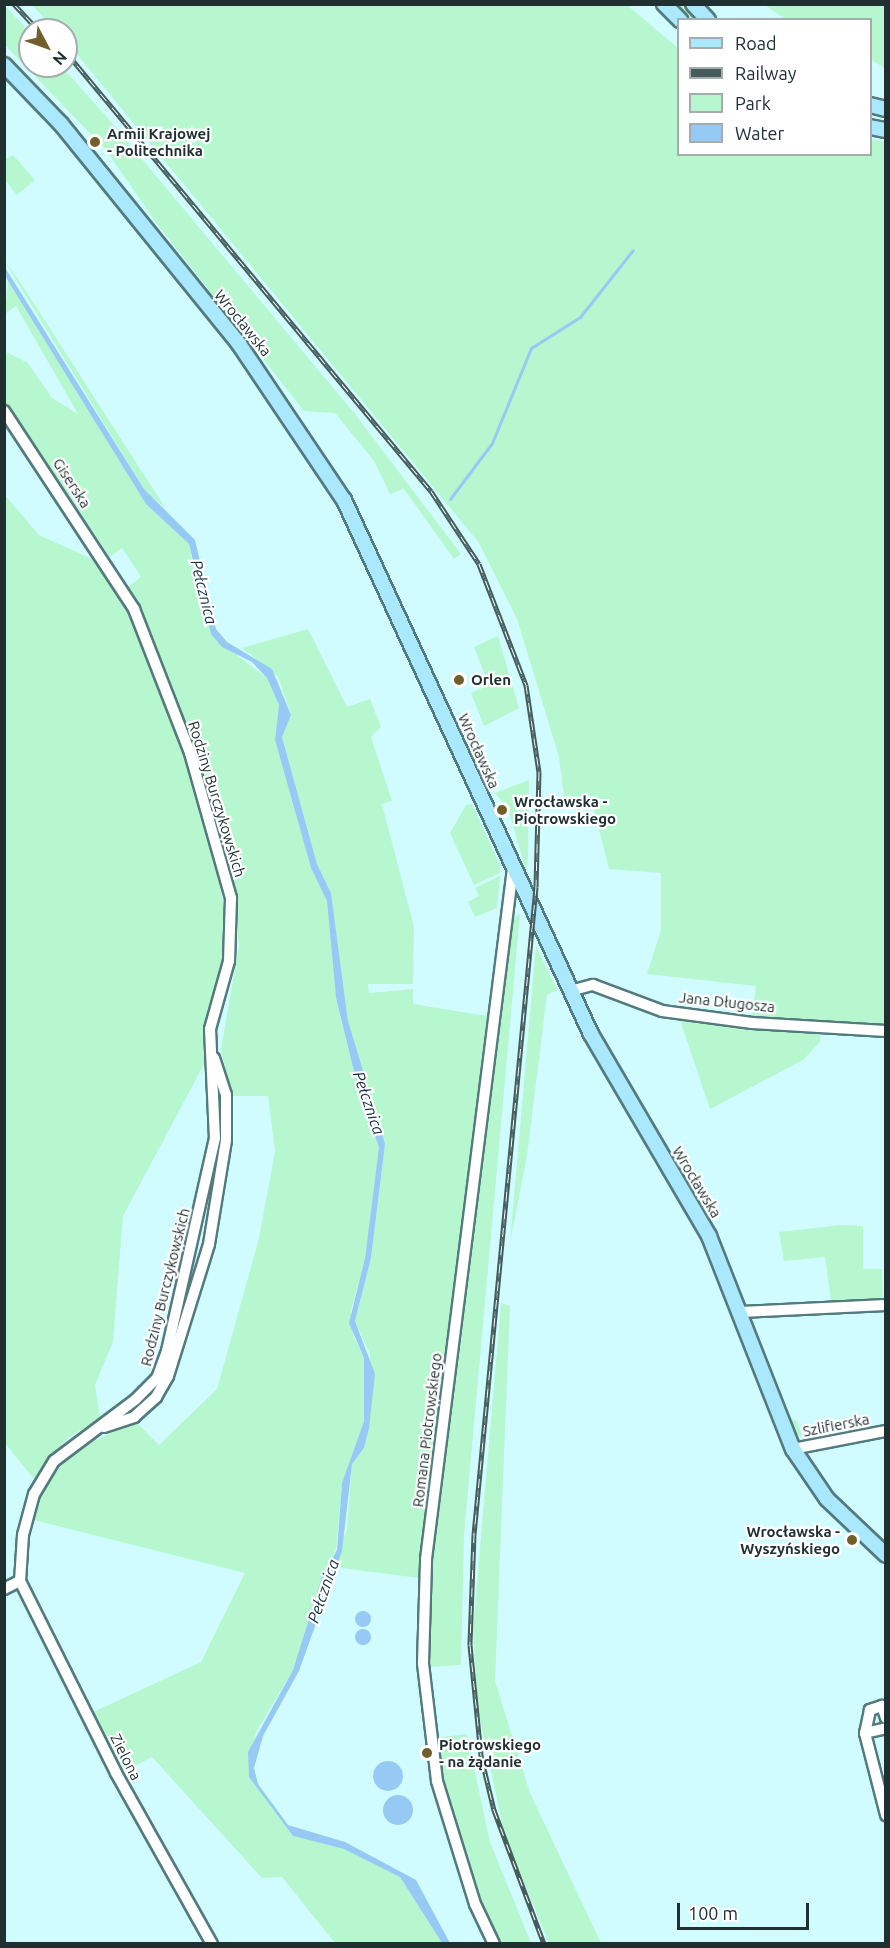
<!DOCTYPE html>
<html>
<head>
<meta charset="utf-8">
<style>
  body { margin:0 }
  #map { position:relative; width:890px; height:1948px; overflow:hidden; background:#d1fcff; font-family:Ubuntu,sans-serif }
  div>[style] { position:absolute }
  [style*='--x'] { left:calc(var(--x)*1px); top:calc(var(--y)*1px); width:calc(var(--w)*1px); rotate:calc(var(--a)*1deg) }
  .green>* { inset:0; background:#b6f7cf }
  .water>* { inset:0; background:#97c9f5 }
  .round { border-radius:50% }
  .stream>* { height:3px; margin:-1.5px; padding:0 1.5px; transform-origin:1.5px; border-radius:1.5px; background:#97c9f5 }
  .roads { filter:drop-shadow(2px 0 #537a7d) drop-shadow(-2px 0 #537a7d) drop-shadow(0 2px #537a7d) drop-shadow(0 -2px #537a7d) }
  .minor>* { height:10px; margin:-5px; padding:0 5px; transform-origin:5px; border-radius:5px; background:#fff }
  .major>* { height:14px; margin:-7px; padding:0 7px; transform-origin:7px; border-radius:7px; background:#aae8fe }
  .rail>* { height:5px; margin-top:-2.5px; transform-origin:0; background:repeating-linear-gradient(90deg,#fff 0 9px,#455b5c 0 18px); box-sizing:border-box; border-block:2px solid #455b5c }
  .dots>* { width:16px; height:16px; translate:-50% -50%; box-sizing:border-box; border:3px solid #fff; border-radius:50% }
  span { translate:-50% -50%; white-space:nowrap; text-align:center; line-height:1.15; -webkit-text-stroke:4.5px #fff; paint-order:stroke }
  .poi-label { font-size:15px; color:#203031; font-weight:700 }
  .left { translate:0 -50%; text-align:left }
  .right { translate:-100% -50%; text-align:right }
  .street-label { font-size:15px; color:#203031 }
  .water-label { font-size:16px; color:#142f46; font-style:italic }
  .frame { position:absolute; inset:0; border:6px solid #203031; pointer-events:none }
  .legend { position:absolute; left:677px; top:18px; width:195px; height:138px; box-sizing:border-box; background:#fff; border:2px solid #a6acad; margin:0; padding:8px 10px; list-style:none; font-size:18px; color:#203031 }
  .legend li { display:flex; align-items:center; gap:12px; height:30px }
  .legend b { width:30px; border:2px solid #a6acad }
  .north { position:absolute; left:18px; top:18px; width:60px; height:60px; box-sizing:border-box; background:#fff; border:2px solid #a6acad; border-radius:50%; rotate:131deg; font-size:16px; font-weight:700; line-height:24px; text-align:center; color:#203031 }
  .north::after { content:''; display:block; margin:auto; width:21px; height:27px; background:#705f2d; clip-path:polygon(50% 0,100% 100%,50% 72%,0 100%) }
  .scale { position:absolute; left:677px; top:1903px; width:132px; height:27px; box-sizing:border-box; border:3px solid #203031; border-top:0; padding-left:8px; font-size:18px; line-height:21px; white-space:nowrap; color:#203031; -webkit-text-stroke:4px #fff; paint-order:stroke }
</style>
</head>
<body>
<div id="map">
  <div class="green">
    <div style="clip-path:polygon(4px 5px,30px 32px,30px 66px,61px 66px,106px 116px,355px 414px,461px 554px,454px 559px,404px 489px,390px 494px,374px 461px,335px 413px,304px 411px,157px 224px,106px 150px,5px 45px)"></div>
    <div style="clip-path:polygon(32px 5px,627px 5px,678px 48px,678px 154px,870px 154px,871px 139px,885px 142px,885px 1027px,752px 1018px,756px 986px,647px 974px,661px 930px,661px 873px,609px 869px,590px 795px,565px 805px,559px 757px,517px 619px,479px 543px,66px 41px,66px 30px,55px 30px)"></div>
    <div style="clip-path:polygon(672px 5px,683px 5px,699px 19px,688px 19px)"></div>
    <div style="clip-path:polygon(765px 5px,885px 5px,885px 68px,871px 60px,870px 20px,785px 19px)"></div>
    <div style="clip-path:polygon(13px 155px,35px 180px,17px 195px,5px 180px,5px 159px)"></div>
    <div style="clip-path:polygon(4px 260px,20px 282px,166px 509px,144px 489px)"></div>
    <div style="clip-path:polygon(8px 280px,146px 504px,189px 544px,204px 618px,238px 656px,267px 678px,279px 705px,275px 740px,311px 868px,327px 901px,336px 999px,361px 1100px,379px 1147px,365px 1258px,351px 1311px,353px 1335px,364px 1358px,364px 1421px,342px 1483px,336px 1550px,322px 1577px,293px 1670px,255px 1734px,249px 1777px,293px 1836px,344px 1849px,400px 1877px,442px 1943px,335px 1943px,282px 1877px,262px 1878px,152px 1757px,121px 1773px,91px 1713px,201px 1662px,245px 1573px,34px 1520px,38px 1496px,73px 1450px,136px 1422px,159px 1445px,217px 1389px,259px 1238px,275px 1151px,268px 1096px,231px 1096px,221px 1049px,239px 946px,229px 868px,195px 752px,128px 587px,141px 577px,122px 548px,110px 557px,5px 402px,4px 351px,28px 363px,52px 398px,78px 414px,16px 306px,5px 314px)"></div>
    <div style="clip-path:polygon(4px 494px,39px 535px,103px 564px,129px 612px,185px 756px,218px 873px,230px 946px,209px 1055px,123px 1216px,113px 1342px,95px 1385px,100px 1418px,68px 1438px,34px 1479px,4px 1442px)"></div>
    <div style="clip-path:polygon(308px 629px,347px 707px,370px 699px,381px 727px,371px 737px,392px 801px,382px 804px,414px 927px,413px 984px,368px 984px,369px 993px,413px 989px,413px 1004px,487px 1016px,419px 1578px,334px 1567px,347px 1529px,352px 1464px,364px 1448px,370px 1354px,355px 1321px,371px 1258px,385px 1144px,366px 1097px,348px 1021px,331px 893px,317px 864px,282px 737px,291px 714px,278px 677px,242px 648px)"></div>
    <div style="clip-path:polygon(498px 636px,519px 708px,484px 726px,471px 693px,489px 685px,474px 647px)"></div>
    <div style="clip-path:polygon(529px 780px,528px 860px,526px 870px,508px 809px,495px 793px)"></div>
    <div style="clip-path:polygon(472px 804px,500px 865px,500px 873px,474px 885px,450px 833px,466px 805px)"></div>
    <div style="clip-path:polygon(500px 876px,497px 908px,475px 917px,468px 902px,479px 896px,475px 888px)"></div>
    <div style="clip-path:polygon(520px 914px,464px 1535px,461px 1665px,430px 1667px,432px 1560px,511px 918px)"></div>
    <div style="clip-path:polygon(536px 945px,557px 990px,547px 995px,527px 1156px,510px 1243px)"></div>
    <div style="clip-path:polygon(680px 1020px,821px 1028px,820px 1042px,803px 1060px,710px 1109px)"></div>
    <div style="clip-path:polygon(842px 1225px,863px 1226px,863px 1269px,882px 1269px,883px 1299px,831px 1301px,825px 1257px,784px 1261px,779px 1232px)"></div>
    <div style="clip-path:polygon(501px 1303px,510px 1306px,495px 1681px,530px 1793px,601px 1943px,549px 1943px,505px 1837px,478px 1710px,473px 1630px)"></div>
    <div style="clip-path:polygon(788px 1417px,797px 1421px,803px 1438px,794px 1432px)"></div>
    <div style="clip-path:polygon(467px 1734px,490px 1842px,531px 1943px,499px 1943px,479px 1902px,443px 1783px,435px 1738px)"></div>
  </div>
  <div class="water">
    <div style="clip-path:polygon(4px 266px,144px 489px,195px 540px,216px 629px,227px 642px,272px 669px,291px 715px,282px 737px,317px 864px,331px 893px,348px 1021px,385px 1144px,371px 1258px,355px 1321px,375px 1374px,369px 1428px,364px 1448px,352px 1464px,342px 1551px,299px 1671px,263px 1736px,254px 1768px,258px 1784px,288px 1825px,345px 1842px,416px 1880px,450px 1943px,442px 1943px,400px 1877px,344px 1849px,293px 1836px,249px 1777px,248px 1752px,293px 1670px,322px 1577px,337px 1550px,342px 1483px,364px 1421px,364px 1358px,349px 1323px,365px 1258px,379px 1147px,361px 1100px,336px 998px,327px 901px,311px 868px,275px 740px,279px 705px,267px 678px,252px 662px,222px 647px,211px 634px,189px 544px,146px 504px,5px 276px)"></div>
    <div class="round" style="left:355px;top:1611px;width:16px;height:16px"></div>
    <div class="round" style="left:355px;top:1629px;width:16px;height:16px"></div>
    <div class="round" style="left:373px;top:1761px;width:30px;height:30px"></div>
    <div class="round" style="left:383px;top:1795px;width:30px;height:30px"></div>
  </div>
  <div class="stream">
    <div style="--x:450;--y:499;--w:70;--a:-53.1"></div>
    <div style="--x:492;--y:443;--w:103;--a:-67.7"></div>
    <div style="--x:531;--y:348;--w:58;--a:-32.3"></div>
    <div style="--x:580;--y:317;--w:85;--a:-51.7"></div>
  </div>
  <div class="roads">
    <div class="minor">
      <div style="--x:4;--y:411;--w:237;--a:56.7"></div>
      <div style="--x:134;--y:609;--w:155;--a:68.7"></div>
      <div style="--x:190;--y:753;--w:151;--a:74.2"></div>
      <div style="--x:231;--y:898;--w:63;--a:91.8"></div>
      <div style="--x:229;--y:961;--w:71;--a:105.6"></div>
      <div style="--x:210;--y:1029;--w:109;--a:87.4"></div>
      <div style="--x:215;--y:1138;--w:218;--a:102.7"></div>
      <div style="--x:167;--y:1351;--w:29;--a:110"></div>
      <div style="--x:157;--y:1378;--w:31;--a:135"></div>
      <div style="--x:135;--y:1400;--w:101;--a:143"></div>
      <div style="--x:54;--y:1461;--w:39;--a:121"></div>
      <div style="--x:34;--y:1494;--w:42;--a:105"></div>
      <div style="--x:23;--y:1535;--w:46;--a:93.7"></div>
      <div style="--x:570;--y:991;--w:24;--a:-15"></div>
      <div style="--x:593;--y:985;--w:74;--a:20.6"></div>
      <div style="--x:662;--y:1011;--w:91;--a:7.6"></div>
      <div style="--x:752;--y:1023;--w:134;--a:3.4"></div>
      <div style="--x:741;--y:1312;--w:145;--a:-2.8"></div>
      <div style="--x:104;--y:1427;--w:32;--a:-18"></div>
      <div style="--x:134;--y:1417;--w:30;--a:-42"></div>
      <div style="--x:156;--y:1397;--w:24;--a:-60"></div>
      <div style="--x:168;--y:1376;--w:138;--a:-72.7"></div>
      <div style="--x:209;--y:1244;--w:105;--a:-80.7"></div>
      <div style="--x:226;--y:1140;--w:45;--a:-90"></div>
      <div style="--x:226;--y:1095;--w:39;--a:-108"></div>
      <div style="--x:793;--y:1449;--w:95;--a:-11"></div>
      <div style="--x:20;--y:1581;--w:215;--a:63.4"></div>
      <div style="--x:116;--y:1773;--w:196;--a:60.7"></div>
      <div style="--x:4;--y:1589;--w:18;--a:-27"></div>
      <div style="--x:886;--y:1718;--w:13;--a:-108"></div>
      <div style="--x:882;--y:1706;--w:13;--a:162"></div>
      <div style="--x:870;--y:1710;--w:24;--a:102"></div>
      <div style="--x:865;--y:1733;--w:85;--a:75.6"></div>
      <div style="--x:865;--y:1733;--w:22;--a:-13"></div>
      <div style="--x:494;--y:1944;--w:44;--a:-115.4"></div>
      <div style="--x:475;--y:1904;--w:129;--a:-107.2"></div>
      <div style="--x:437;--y:1781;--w:119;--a:-96.8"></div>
      <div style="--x:423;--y:1663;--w:104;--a:-88.3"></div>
      <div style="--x:426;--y:1559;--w:696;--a:-82.82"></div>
    </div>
    <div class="major">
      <div style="--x:664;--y:4;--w:23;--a:45"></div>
      <div style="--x:693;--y:4;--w:22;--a:47"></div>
      <div style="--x:4;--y:65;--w:82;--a:46"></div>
      <div style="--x:61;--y:124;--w:283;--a:51"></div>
      <div style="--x:239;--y:344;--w:188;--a:56.1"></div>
      <div style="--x:344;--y:500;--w:588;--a:65.18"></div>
      <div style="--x:591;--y:1034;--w:234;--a:59.7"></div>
      <div style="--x:709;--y:1236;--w:229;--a:68.5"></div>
      <div style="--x:793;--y:1449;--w:60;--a:55.8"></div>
      <div style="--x:827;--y:1499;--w:81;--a:43.5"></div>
      <div style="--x:870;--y:105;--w:16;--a:14"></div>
      <div style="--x:870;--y:127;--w:16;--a:11"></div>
    </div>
  </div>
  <div class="rail">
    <div style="--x:14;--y:4;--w:35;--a:47"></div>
    <div style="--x:66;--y:52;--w:571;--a:50.26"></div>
    <div style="--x:431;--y:491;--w:87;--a:56.7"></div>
    <div style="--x:479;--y:564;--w:130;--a:68.8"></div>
    <div style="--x:526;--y:685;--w:88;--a:81.5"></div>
    <div style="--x:539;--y:772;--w:115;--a:91.5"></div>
    <div style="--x:536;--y:887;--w:650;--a:95.47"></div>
    <div style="--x:474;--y:1534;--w:111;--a:92.1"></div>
    <div style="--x:470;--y:1645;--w:112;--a:84.3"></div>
    <div style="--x:481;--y:1756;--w:56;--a:76.5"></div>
    <div style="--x:494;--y:1810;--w:143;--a:69.5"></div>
  </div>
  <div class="dots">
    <div style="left:95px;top:142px;background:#705f2d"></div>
    <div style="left:459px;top:680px;background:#705f2d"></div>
    <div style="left:502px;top:810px;background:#705f2d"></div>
    <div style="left:852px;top:1540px;background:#705f2d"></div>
    <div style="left:427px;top:1753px;background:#705f2d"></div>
  </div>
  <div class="poi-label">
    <span class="left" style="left:107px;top:142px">Armii Krajowej<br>- Politechnika</span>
    <span class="left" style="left:471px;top:680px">Orlen</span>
    <span class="left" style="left:514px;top:810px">Wrocławska -<br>Piotrowskiego</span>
    <span class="right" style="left:840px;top:1540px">Wrocławska -<br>Wyszyńskiego</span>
    <span class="left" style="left:439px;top:1753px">Piotrowskiego<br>- na żądanie</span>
  </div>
  <div class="street-label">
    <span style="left:243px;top:323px;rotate:51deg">Wrocławska</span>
    <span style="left:72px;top:483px;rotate:57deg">Giserska</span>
    <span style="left:479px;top:751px;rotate:66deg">Wrocławska</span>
    <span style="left:217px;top:799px;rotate:73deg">Rodziny Burczykowskich</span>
    <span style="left:727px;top:1002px;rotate:6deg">Jana Długosza</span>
    <span style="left:697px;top:1182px;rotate:59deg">Wrocławska</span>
    <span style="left:165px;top:1287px;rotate:-76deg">Rodziny Burczykowskich</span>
    <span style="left:836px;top:1425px;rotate:-11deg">Szlifierska</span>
    <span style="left:427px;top:1430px;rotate:-83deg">Romana Piotrowskiego</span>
    <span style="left:126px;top:1757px;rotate:63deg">Zielona</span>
  </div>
  <div class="water-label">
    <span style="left:204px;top:592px;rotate:76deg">Pełcznica</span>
    <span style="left:369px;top:1103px;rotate:71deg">Pełcznica</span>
    <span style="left:323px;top:1591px;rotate:-71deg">Pełcznica</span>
  </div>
  <div class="frame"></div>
  <ul class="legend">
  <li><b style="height:8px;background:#aae8fe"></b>Road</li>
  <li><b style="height:8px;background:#455b5c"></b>Railway</li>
  <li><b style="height:16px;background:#b6f7cf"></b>Park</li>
  <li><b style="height:16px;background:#97c9f5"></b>Water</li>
  </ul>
  <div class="north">N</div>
  <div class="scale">100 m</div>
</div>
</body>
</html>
